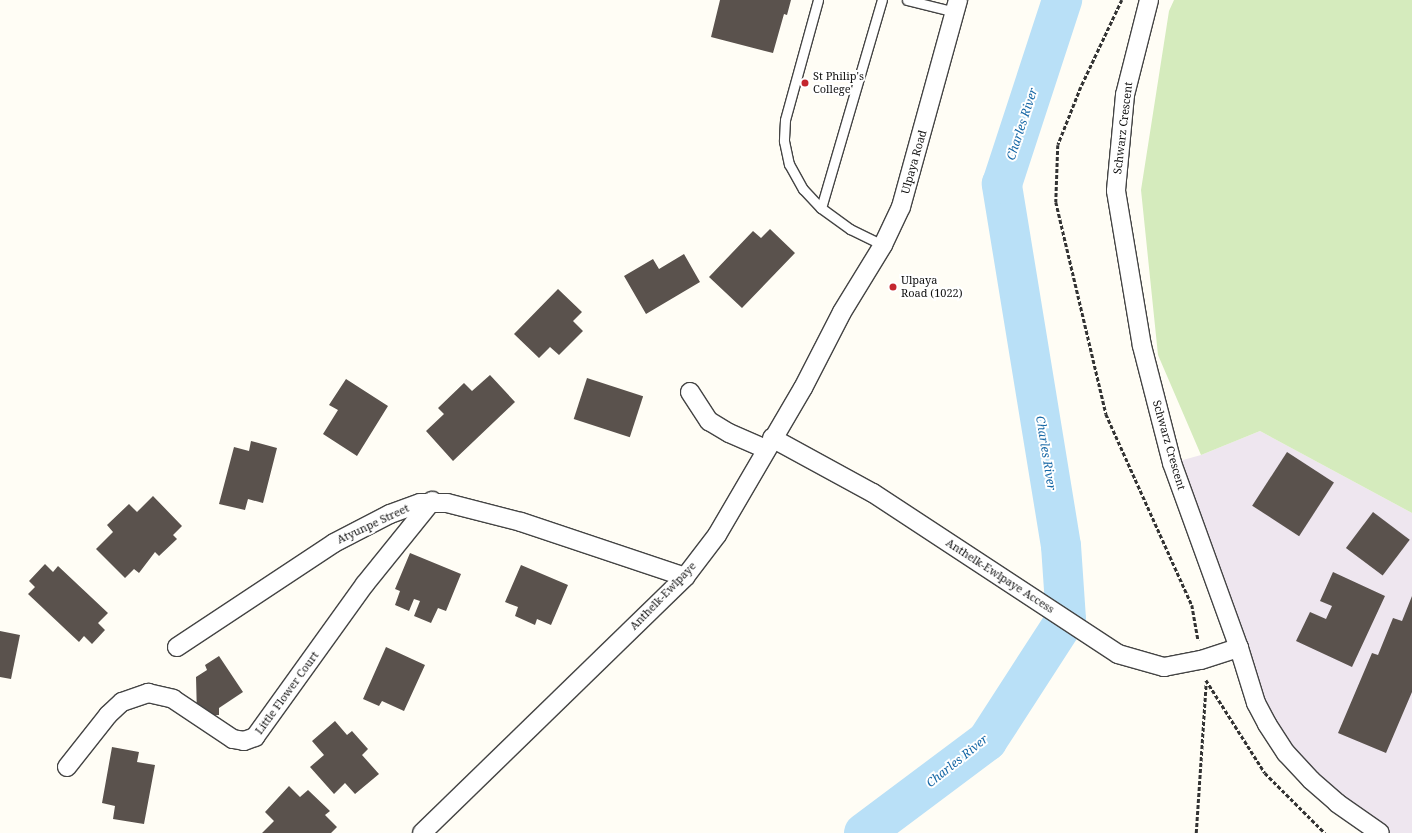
<!DOCTYPE html>
<html>
<head>
<meta charset="utf-8">
<style>
  body { margin:0 }
  #map { position:relative; width:1412px; height:833px; overflow:hidden; background:#fffdf5; font-family:"Noto Serif",serif }
  div>[style] { position:absolute }
  [style*='--x'] { left:calc(var(--x)*1px); top:calc(var(--y)*1px); width:calc(var(--w)*1px); rotate:calc(var(--a)*1deg) }
  .industrial>* { inset:0; background:#eee6ef }
  .green>* { inset:0; background:#d5ebbd }
  .river>* { height:40px; margin:-20px; padding:0 20px; transform-origin:20px; border-radius:20px; background:#b9e0f7 }
  .building>* { inset:0; background:#5a524d; transform-origin:0 0 }
  .path>* { height:2.5px; margin-top:-1.25px; transform-origin:0; background:repeating-linear-gradient(90deg,#333 0 4px,transparent 0 6px) }
  .roads { filter:drop-shadow(1px 0 #444) drop-shadow(-1px 0 #444) drop-shadow(0 1px #444) drop-shadow(0 -1px #444) }
  .lane>* { height:9px; margin:-4.5px; padding:0 4.5px; transform-origin:4.5px; border-radius:4.5px; background:#fff }
  .street>* { height:18px; margin:-9px; padding:0 9px; transform-origin:9px; border-radius:9px; background:#fff }
  .dots>* { width:11px; height:11px; translate:-50% -50%; box-sizing:border-box; border:2px solid #fff; border-radius:50% }
  span { translate:-50% -50%; white-space:nowrap; text-align:center; line-height:1.15; -webkit-text-stroke:4px #fff; paint-order:stroke }
  .poi-label { font-size:11px; color:#111 }
  .left { translate:0 -50%; text-align:left }
  .street-label { font-size:11px; color:#111 }
  .water-label { font-size:12px; color:#1768a6; font-style:italic }
</style>
</head>
<body>
<div id="map">
  <div class="industrial">
    <div style="clip-path:polygon(1260px 431px,1412px 513px,1412px 833px,1373px 833px,1337px 803px,1267px 724px,1172px 463px,1201px 455px)"></div>
  </div>
  <div class="green">
    <div style="clip-path:polygon(1174px 0,1412px 0,1412px 513px,1260px 431px,1201px 455px,1158px 355px,1141px 190px,1169px 11px)"></div>
  </div>
  <div class="river">
    <div style="--x:864;--y:833;--w:154;--a:-36.8"></div>
    <div style="--x:987;--y:741;--w:145;--a:-57.1"></div>
    <div style="--x:1066;--y:619;--w:73;--a:-93.9"></div>
    <div style="--x:1061;--y:546;--w:367;--a:-99.3"></div>
    <div style="--x:1002;--y:184;--w:194;--a:-71.9"></div>
  </div>
  <div class="building">
    <div style="clip-path:polygon(720px 0,791px 0,787px 15px,784px 14px,773px 53px,711px 37px)"></div>
    <div style="clip-path:polygon(770px 229px,795px 253px,742px 308px,709px 277px,753px 231px,761px 238px)"></div>
    <div style="clip-path:polygon(684px 254px,700px 282px,646px 314px,624px 276px,653px 259px,659px 269px)"></div>
    <div style="clip-path:polygon(558px 289px,582px 312px,573px 321px,583px 331px,559px 355px,550px 347px,539px 358px,514px 334px)"></div>
    <div style="clip-path:polygon(490px 375px,515px 402px,453px 461px,426px 431px,444px 414px,438px 408px,464px 383px,472px 391px)"></div>
    <div style="left:587px;top:378px;width:59px;height:43px;rotate:18deg"></div>
    <div style="clip-path:polygon(346px 379px,388px 406px,357px 456px,323px 434px,338px 410px,329px 405px)"></div>
    <div style="clip-path:polygon(251px 441px,277px 448px,263px 503px,248px 499px,245px 510px,219px 504px,234px 447px,249px 451px)"></div>
    <div style="left:1287px;top:452px;width:56px;height:64px;rotate:33deg"></div>
    <div style="clip-path:polygon(153px 496px,182px 526px,173px 535px,177px 539px,159px 556px,155px 552px,139px 573px,134px 569px,125px 578px,96px 549px,113px 532px,107px 525px,129px 504px,137px 512px)"></div>
    <div style="left:1373px;top:512px;width:46px;height:45px;rotate:37deg"></div>
    <div style="clip-path:polygon(410px 553px,461px 574px,446px 611px,438px 608px,431px 623px,414px 616px,420px 601px,414px 599px,409px 611px,395px 605px,400px 591px,395px 589px)"></div>
    <div style="clip-path:polygon(45px 564px,53px 572px,58px 566px,108px 613px,98px 623px,105px 630px,92px 644px,84px 636px,79px 642px,28px 594px,35px 587px,29px 581px)"></div>
    <div style="clip-path:polygon(521px 565px,568px 585px,551px 625px,537px 619px,535px 625px,515px 616px,518px 607px,505px 602px)"></div>
    <div style="clip-path:polygon(1333px 572px,1385px 596px,1352px 667px,1296px 641px,1310px 612px,1326px 619px,1332px 606px,1320px 601px)"></div>
    <div style="clip-path:polygon(1412px 596px,1412px 692px,1386px 753px,1338px 733px,1372px 653px,1378px 655px,1393px 618px,1402px 621px)"></div>
    <div style="clip-path:polygon(0 631px,20px 635px,11px 679px,0 677px)"></div>
    <div style="clip-path:polygon(386px 647px,425px 665px,404px 711px,382px 701px,379px 706px,363px 699px)"></div>
    <div style="clip-path:polygon(219px 656px,243px 692px,219px 708px,219px 715px,197px 716px,196px 677px,207px 670px,205px 665px)"></div>
    <div style="clip-path:polygon(335px 721px,347px 735px,352px 731px,368px 749px,362px 755px,379px 774px,355px 794px,345px 783px,334px 794px,310px 767px,324px 755px,312px 741px)"></div>
    <div style="clip-path:polygon(112px 747px,139px 752px,137px 762px,155px 765px,144px 824px,113px 819px,115px 806px,102px 803px)"></div>
    <div style="clip-path:polygon(289px 786px,300px 797px,308px 790px,330px 811px,325px 815px,337px 827px,331px 833px,262px 833px,274px 821px,265px 812px)"></div>
  </div>
  <div class="path">
    <div style="--x:1122;--y:0;--w:96;--a:115.2"></div>
    <div style="--x:1081;--y:87;--w:62;--a:111.6"></div>
    <div style="--x:1058;--y:145;--w:57;--a:92"></div>
    <div style="--x:1056;--y:202;--w:218;--a:76.7"></div>
    <div style="--x:1106;--y:414;--w:209;--a:65.8"></div>
    <div style="--x:1192;--y:605;--w:36;--a:80"></div>
    <div style="--x:1206;--y:680;--w:110;--a:57.6"></div>
    <div style="--x:1265;--y:773;--w:85;--a:45"></div>
    <div style="--x:1196;--y:833;--w:149;--a:-86.2"></div>
  </div>
  <div class="roads">
    <div class="lane">
      <div style="--x:818;--y:0;--w:124;--a:105.4"></div>
      <div style="--x:785;--y:120;--w:21;--a:93"></div>
      <div style="--x:784;--y:141;--w:24;--a:78"></div>
      <div style="--x:789;--y:164;--w:29;--a:61"></div>
      <div style="--x:803;--y:189;--w:26;--a:47"></div>
      <div style="--x:821;--y:208;--w:36;--a:36"></div>
      <div style="--x:850;--y:229;--w:37;--a:26"></div>
      <div style="--x:907;--y:0;--w:49;--a:14"></div>
      <div style="--x:821;--y:208;--w:217;--a:-73.7"></div>
    </div>
    <div class="street">
      <div style="--x:1149;--y:0;--w:98;--a:104.2"></div>
      <div style="--x:1125;--y:95;--w:96;--a:95.4"></div>
      <div style="--x:1116;--y:191;--w:157;--a:80.5"></div>
      <div style="--x:1142;--y:346;--w:121;--a:75.6"></div>
      <div style="--x:1172;--y:463;--w:197;--a:70.1"></div>
      <div style="--x:1239;--y:648;--w:58;--a:72.8"></div>
      <div style="--x:1256;--y:703;--w:24;--a:62"></div>
      <div style="--x:1267;--y:724;--w:35;--a:57"></div>
      <div style="--x:1286;--y:753;--w:37;--a:47"></div>
      <div style="--x:1311;--y:780;--w:35;--a:41"></div>
      <div style="--x:1337;--y:803;--w:52;--a:34.9"></div>
      <div style="--x:690;--y:392;--w:35;--a:57"></div>
      <div style="--x:709;--y:421;--w:23;--a:31"></div>
      <div style="--x:729;--y:433;--w:40;--a:23.4"></div>
      <div style="--x:772;--y:438;--w:115;--a:28.6"></div>
      <div style="--x:873;--y:493;--w:293;--a:33.3"></div>
      <div style="--x:1118;--y:654;--w:48;--a:15.8"></div>
      <div style="--x:1164;--y:667;--w:38;--a:-11"></div>
      <div style="--x:1201;--y:660;--w:40;--a:-18"></div>
      <div style="--x:177;--y:647;--w:188;--a:-33.5"></div>
      <div style="--x:334;--y:543;--w:63;--a:-27.4"></div>
      <div style="--x:390;--y:514;--w:32;--a:-20"></div>
      <div style="--x:420;--y:503;--w:27;--a:0"></div>
      <div style="--x:447;--y:503;--w:76;--a:14.4"></div>
      <div style="--x:521;--y:522;--w:173;--a:18.5"></div>
      <div style="--x:67;--y:767;--w:66;--a:-51.7"></div>
      <div style="--x:108;--y:715;--w:19;--a:-43"></div>
      <div style="--x:122;--y:702;--w:28;--a:-19"></div>
      <div style="--x:148;--y:693;--w:26;--a:13"></div>
      <div style="--x:173;--y:699;--w:72;--a:33.7"></div>
      <div style="--x:233;--y:739;--w:11;--a:10"></div>
      <div style="--x:244;--y:741;--w:12;--a:-20"></div>
      <div style="--x:255;--y:737;--w:188;--a:-54.3"></div>
      <div style="--x:365;--y:584;--w:107;--a:-51.1"></div>
      <div style="--x:422;--y:833;--w:367;--a:-44.2"></div>
      <div style="--x:685;--y:577;--w:53;--a:-52.7"></div>
      <div style="--x:717;--y:535;--w:170;--a:-59.7"></div>
      <div style="--x:803;--y:388;--w:85;--a:-62.8"></div>
      <div style="--x:842;--y:312;--w:79;--a:-58.5"></div>
      <div style="--x:883;--y:245;--w:42;--a:-64.7"></div>
      <div style="--x:901;--y:207;--w:215;--a:-74.6"></div>
    </div>
  </div>
  <div class="dots">
    <div style="left:805px;top:83px;background:#c4262e"></div>
    <div style="left:893px;top:287px;background:#c4262e"></div>
  </div>
  <div class="poi-label">
    <span class="left" style="left:813px;top:83px">St Philip's<br>College</span>
    <span class="left" style="left:901px;top:287px">Ulpaya<br>Road (1022)</span>
  </div>
  <div class="street-label">
    <span style="left:1123px;top:128px;rotate:-83deg">Schwarz Crescent</span>
    <span style="left:914px;top:162px;rotate:-74deg">Ulpaya Road</span>
    <span style="left:1169px;top:445px;rotate:74deg">Schwarz Crescent</span>
    <span style="left:373px;top:524px;rotate:-25deg">Atyunpe Street</span>
    <span style="left:1000px;top:576px;rotate:33deg">Anthelk-Ewlpaye Access</span>
    <span style="left:663px;top:596px;rotate:-46deg">Anthelk-Ewlpaye</span>
    <span style="left:287px;top:693px;rotate:-54deg">Little Flower Court</span>
  </div>
  <div class="water-label">
    <span style="left:1022px;top:124px;rotate:-72deg">Charles River</span>
    <span style="left:1046px;top:453px;rotate:81deg">Charles River</span>
    <span style="left:957px;top:761px;rotate:-39deg">Charles River</span>
  </div>
</div>
</body>
</html>
